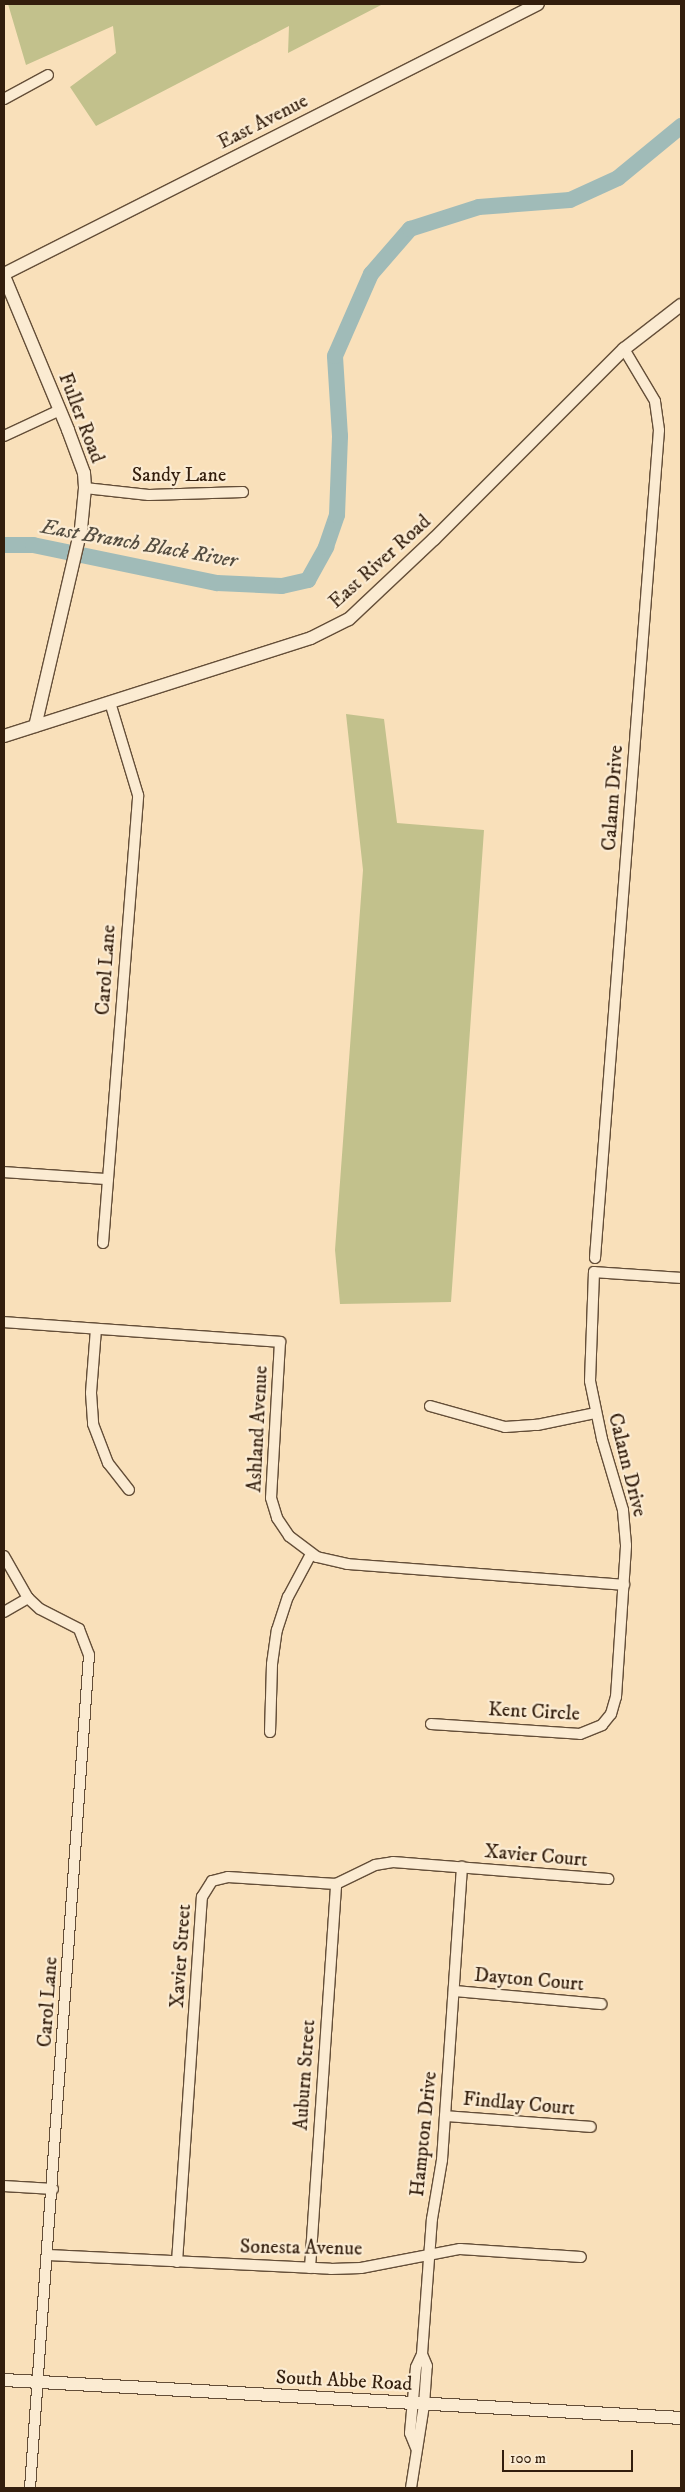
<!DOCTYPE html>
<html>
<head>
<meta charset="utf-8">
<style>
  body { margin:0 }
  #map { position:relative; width:685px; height:2492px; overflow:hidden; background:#f9e0ba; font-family:"IM FELL DW Pica",serif }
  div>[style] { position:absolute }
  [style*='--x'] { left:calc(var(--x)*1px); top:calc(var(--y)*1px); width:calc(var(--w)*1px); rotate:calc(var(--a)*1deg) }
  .green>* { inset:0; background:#c2c18c }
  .river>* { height:16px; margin:-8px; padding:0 8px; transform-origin:8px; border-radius:8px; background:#a0bbb8 }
  .roads { filter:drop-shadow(1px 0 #644e38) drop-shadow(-1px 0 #644e38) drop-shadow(0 1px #644e38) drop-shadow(0 -1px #644e38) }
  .minor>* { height:10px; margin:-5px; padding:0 5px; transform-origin:5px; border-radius:5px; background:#fbebd2 }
  .tertiary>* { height:12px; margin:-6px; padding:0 6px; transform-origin:6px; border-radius:6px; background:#fbebd2 }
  span { translate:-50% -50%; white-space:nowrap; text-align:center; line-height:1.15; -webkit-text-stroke:4.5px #fbebd2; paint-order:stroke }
  .street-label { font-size:20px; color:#331e0d }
  .water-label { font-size:21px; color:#544d40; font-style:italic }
  .frame { position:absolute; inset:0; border:5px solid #331e0d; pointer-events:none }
  .scale { position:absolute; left:502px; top:2450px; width:131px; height:22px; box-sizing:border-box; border:2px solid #331e0d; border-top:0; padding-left:6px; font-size:15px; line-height:18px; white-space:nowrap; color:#331e0d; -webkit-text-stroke:4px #fbebd2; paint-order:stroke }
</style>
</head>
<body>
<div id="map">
  <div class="green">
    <div style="clip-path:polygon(8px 4px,383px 4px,288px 53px,289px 26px,96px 126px,70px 87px,116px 53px,113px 26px,26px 65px)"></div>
    <div style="clip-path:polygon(346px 714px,384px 719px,397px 823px,484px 830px,451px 1302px,340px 1304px,335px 1250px,363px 870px)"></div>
  </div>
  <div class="river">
    <div style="--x:4;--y:545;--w:29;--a:0"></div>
    <div style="--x:33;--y:545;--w:188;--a:11.7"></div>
    <div style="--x:217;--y:583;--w:65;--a:2.6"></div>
    <div style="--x:282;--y:586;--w:27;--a:-13"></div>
    <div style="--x:308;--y:580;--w:38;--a:-61"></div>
    <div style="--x:326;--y:547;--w:34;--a:-71"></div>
    <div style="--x:337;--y:515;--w:79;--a:-87.8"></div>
    <div style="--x:340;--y:436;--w:80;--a:-93.6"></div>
    <div style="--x:335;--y:356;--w:90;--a:-66.3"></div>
    <div style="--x:371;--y:274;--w:60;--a:-49.1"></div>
    <div style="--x:410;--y:229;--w:72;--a:-17.7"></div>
    <div style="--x:479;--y:207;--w:91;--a:-4.4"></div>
    <div style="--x:570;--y:200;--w:53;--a:-24.6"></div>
    <div style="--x:618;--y:178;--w:82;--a:-39.5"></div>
  </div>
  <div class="roads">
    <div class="minor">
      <div style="--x:4;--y:99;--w:50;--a:-28.6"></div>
      <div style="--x:4;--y:436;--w:62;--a:-24.9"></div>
      <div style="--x:85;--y:488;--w:64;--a:6.2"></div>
      <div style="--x:149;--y:495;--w:94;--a:-1.8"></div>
      <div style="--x:4;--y:1172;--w:104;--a:3.9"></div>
      <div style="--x:103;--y:1243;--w:449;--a:-85.5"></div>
      <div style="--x:138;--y:795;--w:97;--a:-106.8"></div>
      <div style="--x:595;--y:1258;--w:830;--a:-85.58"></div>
      <div style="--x:659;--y:430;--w:29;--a:-98"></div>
      <div style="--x:655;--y:401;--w:61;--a:-120.8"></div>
      <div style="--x:4;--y:1322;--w:277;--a:4.1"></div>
      <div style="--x:280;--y:1342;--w:156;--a:93.3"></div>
      <div style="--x:271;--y:1498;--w:21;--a:73"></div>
      <div style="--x:277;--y:1518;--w:22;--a:56"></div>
      <div style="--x:289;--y:1536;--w:35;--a:37"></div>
      <div style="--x:317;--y:1557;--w:31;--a:13"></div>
      <div style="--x:347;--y:1564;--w:278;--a:4.3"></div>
      <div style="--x:96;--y:1329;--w:64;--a:94.5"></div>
      <div style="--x:91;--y:1393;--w:31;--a:86"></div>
      <div style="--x:93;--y:1424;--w:42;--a:69"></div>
      <div style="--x:108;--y:1463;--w:34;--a:52"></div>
      <div style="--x:430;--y:1406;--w:78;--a:15.6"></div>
      <div style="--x:505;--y:1427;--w:32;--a:-4"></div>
      <div style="--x:537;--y:1425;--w:59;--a:-11.7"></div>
      <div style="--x:4;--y:1556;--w:48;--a:60.3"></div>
      <div style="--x:28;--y:1598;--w:16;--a:43"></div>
      <div style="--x:40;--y:1609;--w:44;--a:27.1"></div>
      <div style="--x:79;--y:1629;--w:28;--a:69"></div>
      <div style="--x:89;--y:1655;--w:835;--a:94.05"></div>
      <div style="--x:4;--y:1612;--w:28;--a:-30"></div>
      <div style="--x:431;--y:1724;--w:149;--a:3.8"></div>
      <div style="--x:580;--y:1734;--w:24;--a:-22"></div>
      <div style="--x:602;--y:1725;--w:14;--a:-51"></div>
      <div style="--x:611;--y:1714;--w:18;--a:-74"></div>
      <div style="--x:616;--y:1697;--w:152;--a:-86.2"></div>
      <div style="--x:626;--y:1545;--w:35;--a:-95"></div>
      <div style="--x:623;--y:1510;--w:74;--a:-106.5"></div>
      <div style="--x:602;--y:1439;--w:59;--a:-101.7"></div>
      <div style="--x:590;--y:1381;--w:109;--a:-87.9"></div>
      <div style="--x:594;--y:1272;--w:87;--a:3.9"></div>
      <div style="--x:270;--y:1732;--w:68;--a:-88.3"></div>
      <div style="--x:272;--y:1664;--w:34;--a:-82"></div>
      <div style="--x:277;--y:1630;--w:35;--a:-72"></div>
      <div style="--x:288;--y:1597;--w:49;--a:-61.9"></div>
      <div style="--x:454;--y:1991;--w:148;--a:5.1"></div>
      <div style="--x:445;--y:2116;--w:146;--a:4.3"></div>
      <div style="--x:4;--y:2186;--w:49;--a:3.5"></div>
      <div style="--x:48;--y:2255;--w:283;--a:2.8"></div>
      <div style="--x:331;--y:2269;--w:30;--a:-2"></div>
      <div style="--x:361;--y:2268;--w:101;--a:-10.9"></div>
      <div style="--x:460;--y:2249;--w:121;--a:3.8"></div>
      <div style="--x:177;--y:2262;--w:366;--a:-86.1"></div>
      <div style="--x:202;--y:1897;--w:19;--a:-58"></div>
      <div style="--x:212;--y:1881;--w:16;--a:-14"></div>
      <div style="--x:228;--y:1877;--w:108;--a:3.7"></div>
      <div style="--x:336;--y:1884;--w:43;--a:-26"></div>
      <div style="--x:375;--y:1865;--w:18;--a:-9"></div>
      <div style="--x:393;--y:1862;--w:216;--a:4.5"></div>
      <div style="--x:310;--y:2268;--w:385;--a:-86.1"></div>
      <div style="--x:416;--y:2448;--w:16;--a:-112"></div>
      <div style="--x:410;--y:2433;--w:66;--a:-84.8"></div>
      <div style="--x:416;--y:2367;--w:14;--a:-65"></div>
      <div style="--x:422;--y:2354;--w:135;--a:-85.8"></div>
      <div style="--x:432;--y:2219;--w:60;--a:-80.4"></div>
      <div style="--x:442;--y:2160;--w:294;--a:-86.1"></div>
      <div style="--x:411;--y:2488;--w:84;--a:-81.1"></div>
      <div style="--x:424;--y:2405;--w:39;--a:-86"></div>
      <div style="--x:427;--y:2366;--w:13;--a:-113"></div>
    </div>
    <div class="tertiary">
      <div style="--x:4;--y:274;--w:598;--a:-26.82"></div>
      <div style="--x:4;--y:276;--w:167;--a:67.4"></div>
      <div style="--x:68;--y:430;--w:46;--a:69.6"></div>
      <div style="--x:84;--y:473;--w:15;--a:86"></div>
      <div style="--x:85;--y:488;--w:41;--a:95.6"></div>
      <div style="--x:81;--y:529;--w:202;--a:103.1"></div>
      <div style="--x:4;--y:736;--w:322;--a:-17.7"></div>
      <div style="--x:311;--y:638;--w:42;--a:-26.6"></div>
      <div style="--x:349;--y:619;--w:117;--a:-43.3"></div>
      <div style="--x:434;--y:539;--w:269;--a:-45"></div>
      <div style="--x:624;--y:349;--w:72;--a:-37.7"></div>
      <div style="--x:4;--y:2380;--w:678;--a:3.21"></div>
    </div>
  </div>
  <div class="street-label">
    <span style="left:263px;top:122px;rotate:-27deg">East Avenue</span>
    <span style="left:81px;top:418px;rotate:69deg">Fuller Road</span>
    <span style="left:179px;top:475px">Sandy Lane</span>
    <span style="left:380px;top:562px;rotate:-42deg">East River Road</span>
    <span style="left:613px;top:798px;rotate:-86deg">Calann Drive</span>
    <span style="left:106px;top:970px;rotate:-86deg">Carol Lane</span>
    <span style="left:258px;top:1429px;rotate:-87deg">Ashland Avenue</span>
    <span style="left:627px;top:1465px;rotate:76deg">Calann Drive</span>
    <span style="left:534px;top:1712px;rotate:3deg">Kent Circle</span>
    <span style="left:536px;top:1856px;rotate:5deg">Xavier Court</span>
    <span style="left:181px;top:1956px;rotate:-86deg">Xavier Street</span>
    <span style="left:529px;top:1980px;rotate:5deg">Dayton Court</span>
    <span style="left:48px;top:2002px;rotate:-86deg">Carol Lane</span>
    <span style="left:305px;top:2075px;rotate:-86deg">Auburn Street</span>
    <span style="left:519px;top:2104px;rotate:5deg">Findlay Court</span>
    <span style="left:424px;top:2134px;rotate:-84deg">Hampton Drive</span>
    <span style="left:301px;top:2248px;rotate:1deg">Sonesta Avenue</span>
    <span style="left:344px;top:2381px;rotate:3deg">South Abbe Road</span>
  </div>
  <div class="water-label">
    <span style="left:139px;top:544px;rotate:10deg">East Branch Black River</span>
  </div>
  <div class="frame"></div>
  <div class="scale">100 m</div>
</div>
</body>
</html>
